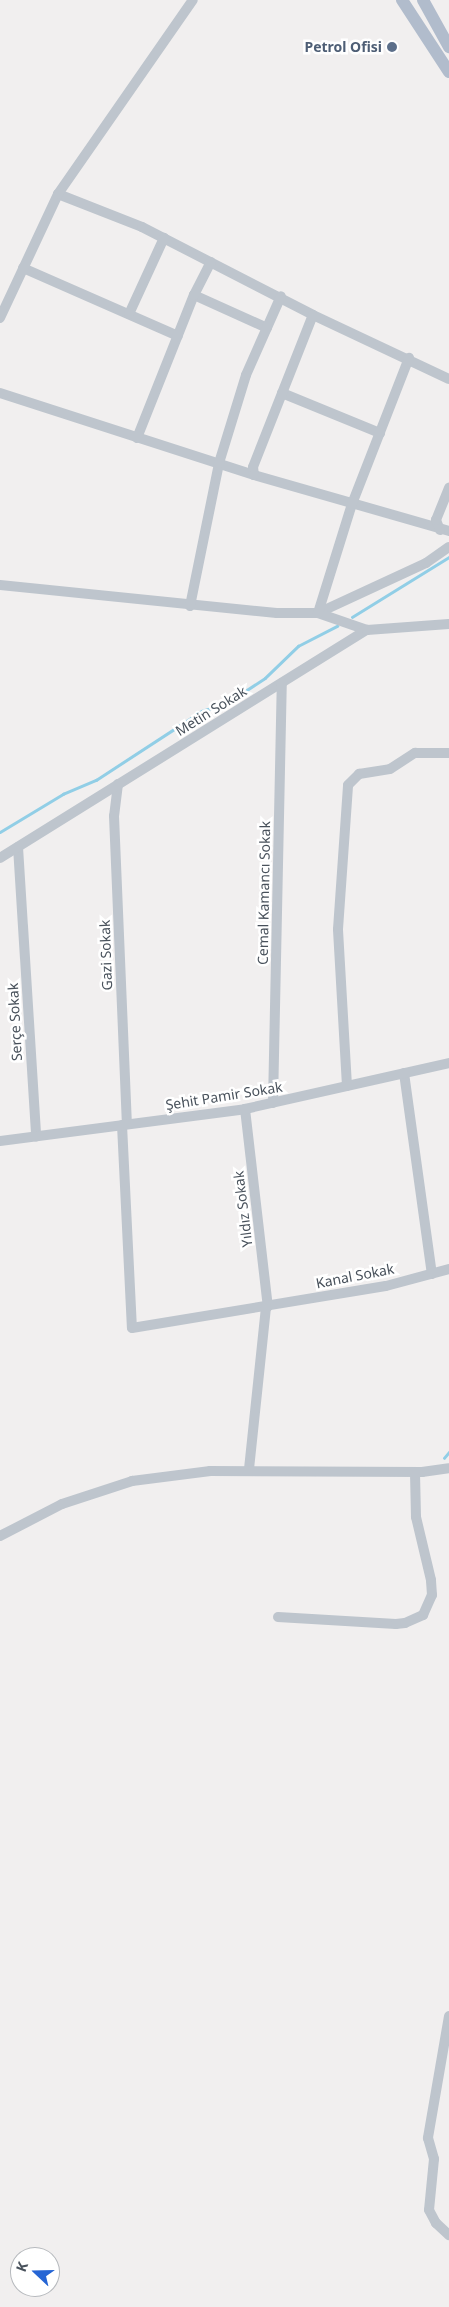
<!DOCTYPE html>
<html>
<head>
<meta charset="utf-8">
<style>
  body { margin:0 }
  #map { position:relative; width:449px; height:2307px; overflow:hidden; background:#f1efef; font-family:"Noto Sans",sans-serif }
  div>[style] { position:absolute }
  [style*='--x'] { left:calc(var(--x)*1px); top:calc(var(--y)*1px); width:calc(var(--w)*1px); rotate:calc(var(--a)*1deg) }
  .stream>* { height:2.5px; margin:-1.25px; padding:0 1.25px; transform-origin:1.25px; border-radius:1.25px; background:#91cee6 }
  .minor>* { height:10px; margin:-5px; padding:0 5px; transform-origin:5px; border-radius:5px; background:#bec5cd }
  .major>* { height:12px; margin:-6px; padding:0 6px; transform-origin:6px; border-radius:6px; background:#b1bccc }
  .dots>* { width:14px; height:14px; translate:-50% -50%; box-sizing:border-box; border:2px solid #fff; border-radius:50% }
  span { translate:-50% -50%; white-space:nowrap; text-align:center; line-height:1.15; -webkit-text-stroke:5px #fff; paint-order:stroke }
  .service-label { font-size:14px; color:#4e5e75; font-weight:700 }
  .right { translate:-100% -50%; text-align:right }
  .street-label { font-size:14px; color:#48515b }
  .north { position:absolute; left:10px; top:2247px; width:50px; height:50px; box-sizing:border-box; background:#fff; border:1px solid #b6b9bd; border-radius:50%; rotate:291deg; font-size:14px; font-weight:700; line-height:20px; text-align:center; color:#48515b }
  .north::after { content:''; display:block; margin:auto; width:18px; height:22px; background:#2665d4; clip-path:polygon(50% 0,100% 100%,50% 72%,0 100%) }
</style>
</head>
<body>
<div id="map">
  <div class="stream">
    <div style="--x:352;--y:617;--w:114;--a:-31.7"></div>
    <div style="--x:0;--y:832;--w:74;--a:-31.1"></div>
    <div style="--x:63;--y:794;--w:36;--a:-23"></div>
    <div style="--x:96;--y:780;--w:126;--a:-33.1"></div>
    <div style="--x:202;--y:711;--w:26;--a:-18"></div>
    <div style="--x:227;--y:703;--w:45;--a:-33.3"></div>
    <div style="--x:265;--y:678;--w:46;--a:-44.1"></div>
    <div style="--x:298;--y:646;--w:44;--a:-27.1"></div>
    <div style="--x:444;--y:1458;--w:8;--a:-50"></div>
  </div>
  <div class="minor">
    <div style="--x:58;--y:194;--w:90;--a:21.4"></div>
    <div style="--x:142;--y:227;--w:192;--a:27.2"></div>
    <div style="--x:313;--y:315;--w:150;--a:25.2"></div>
    <div style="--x:23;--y:268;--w:169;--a:23.7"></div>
    <div style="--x:194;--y:295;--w:80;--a:24.3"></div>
    <div style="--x:129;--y:314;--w:84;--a:-65.3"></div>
    <div style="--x:0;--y:318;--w:137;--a:-64.9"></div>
    <div style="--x:58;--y:194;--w:236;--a:-55.2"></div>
    <div style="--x:0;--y:393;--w:267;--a:17.9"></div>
    <div style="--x:254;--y:475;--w:203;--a:16"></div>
    <div style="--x:282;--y:393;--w:106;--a:22.2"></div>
    <div style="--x:137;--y:438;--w:154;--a:-68.3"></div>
    <div style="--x:194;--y:295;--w:37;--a:-63"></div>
    <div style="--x:254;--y:475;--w:8;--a:-97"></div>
    <div style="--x:253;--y:467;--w:163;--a:-68.5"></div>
    <div style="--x:440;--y:530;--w:11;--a:-112"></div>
    <div style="--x:436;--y:520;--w:35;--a:-68"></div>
    <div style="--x:0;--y:585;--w:278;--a:5.8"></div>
    <div style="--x:277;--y:613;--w:41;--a:0"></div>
    <div style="--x:318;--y:613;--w:119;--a:-24.8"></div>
    <div style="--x:426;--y:563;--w:28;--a:-35"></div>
    <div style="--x:190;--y:606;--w:146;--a:-78.5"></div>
    <div style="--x:219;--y:463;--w:92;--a:-72.9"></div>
    <div style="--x:246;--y:375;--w:86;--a:-66.1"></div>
    <div style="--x:367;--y:630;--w:52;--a:-160.9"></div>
    <div style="--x:318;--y:613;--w:114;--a:-72.7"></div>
    <div style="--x:352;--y:504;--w:157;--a:-68.7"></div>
    <div style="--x:118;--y:784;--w:32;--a:97"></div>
    <div style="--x:114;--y:816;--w:308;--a:87.6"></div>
    <div style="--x:18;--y:847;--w:290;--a:86.4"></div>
    <div style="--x:0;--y:858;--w:432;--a:-31.9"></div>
    <div style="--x:367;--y:630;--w:82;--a:-4.2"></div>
    <div style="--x:404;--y:1073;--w:203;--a:82.1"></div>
    <div style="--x:347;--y:1086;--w:157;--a:-93.3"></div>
    <div style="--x:338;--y:929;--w:144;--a:-86"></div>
    <div style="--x:348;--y:785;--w:16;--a:-45"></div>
    <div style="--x:359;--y:774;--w:31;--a:-9"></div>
    <div style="--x:390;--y:769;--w:30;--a:-33"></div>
    <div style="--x:415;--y:753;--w:34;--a:0"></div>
    <div style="--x:273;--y:1103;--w:420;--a:-88.8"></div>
    <div style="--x:245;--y:1109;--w:199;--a:83.4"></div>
    <div style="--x:122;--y:1125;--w:203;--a:87.2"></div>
    <div style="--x:132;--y:1328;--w:257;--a:-9.4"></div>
    <div style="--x:386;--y:1286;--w:65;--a:-15.1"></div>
    <div style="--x:0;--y:1141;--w:247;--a:-7.4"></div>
    <div style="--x:245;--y:1109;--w:209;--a:-12.7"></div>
    <div style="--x:249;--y:1469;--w:163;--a:-84"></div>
    <div style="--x:0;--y:1536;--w:70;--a:-27.3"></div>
    <div style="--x:62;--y:1504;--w:74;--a:-18.2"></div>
    <div style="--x:132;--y:1481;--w:79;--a:-7.3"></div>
    <div style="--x:210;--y:1471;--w:212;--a:0.3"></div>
    <div style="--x:422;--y:1472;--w:27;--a:-8"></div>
    <div style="--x:278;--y:1617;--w:118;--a:3.4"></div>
    <div style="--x:396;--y:1624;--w:9;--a:-6"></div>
    <div style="--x:405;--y:1623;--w:20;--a:-24"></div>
    <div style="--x:423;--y:1615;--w:22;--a:-66"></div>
    <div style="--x:432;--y:1595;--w:15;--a:-94"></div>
    <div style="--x:431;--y:1580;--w:65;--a:-103.4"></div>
    <div style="--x:416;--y:1517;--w:45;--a:-91.3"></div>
    <div style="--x:449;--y:2016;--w:124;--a:99.8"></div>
    <div style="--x:428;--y:2138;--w:22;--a:74"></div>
    <div style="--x:434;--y:2159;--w:51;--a:95.6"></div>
    <div style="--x:429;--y:2210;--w:15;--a:62"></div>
    <div style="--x:436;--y:2223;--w:18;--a:43"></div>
  </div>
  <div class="major">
    <div style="--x:402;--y:0;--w:86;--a:56.9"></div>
    <div style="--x:423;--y:0;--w:54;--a:61"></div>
  </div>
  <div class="dots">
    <div style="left:392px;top:47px;background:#5c6f8a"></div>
  </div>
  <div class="service-label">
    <span class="right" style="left:382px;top:47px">Petrol Ofisi</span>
  </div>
  <div class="street-label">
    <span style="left:211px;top:711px;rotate:-32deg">Metin Sokak</span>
    <span style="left:264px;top:893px;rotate:-89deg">Cemal Kamancı Sokak</span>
    <span style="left:106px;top:955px;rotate:-92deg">Gazi Sokak</span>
    <span style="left:15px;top:1022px;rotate:-93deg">Serçe Sokak</span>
    <span style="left:224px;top:1096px;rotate:-9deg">Şehit Pamir Sokak</span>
    <span style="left:243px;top:1209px;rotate:-97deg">Yıldız Sokak</span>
    <span style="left:355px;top:1276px;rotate:-11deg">Kanal Sokak</span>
  </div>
  <div class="north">K</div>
</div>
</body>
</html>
